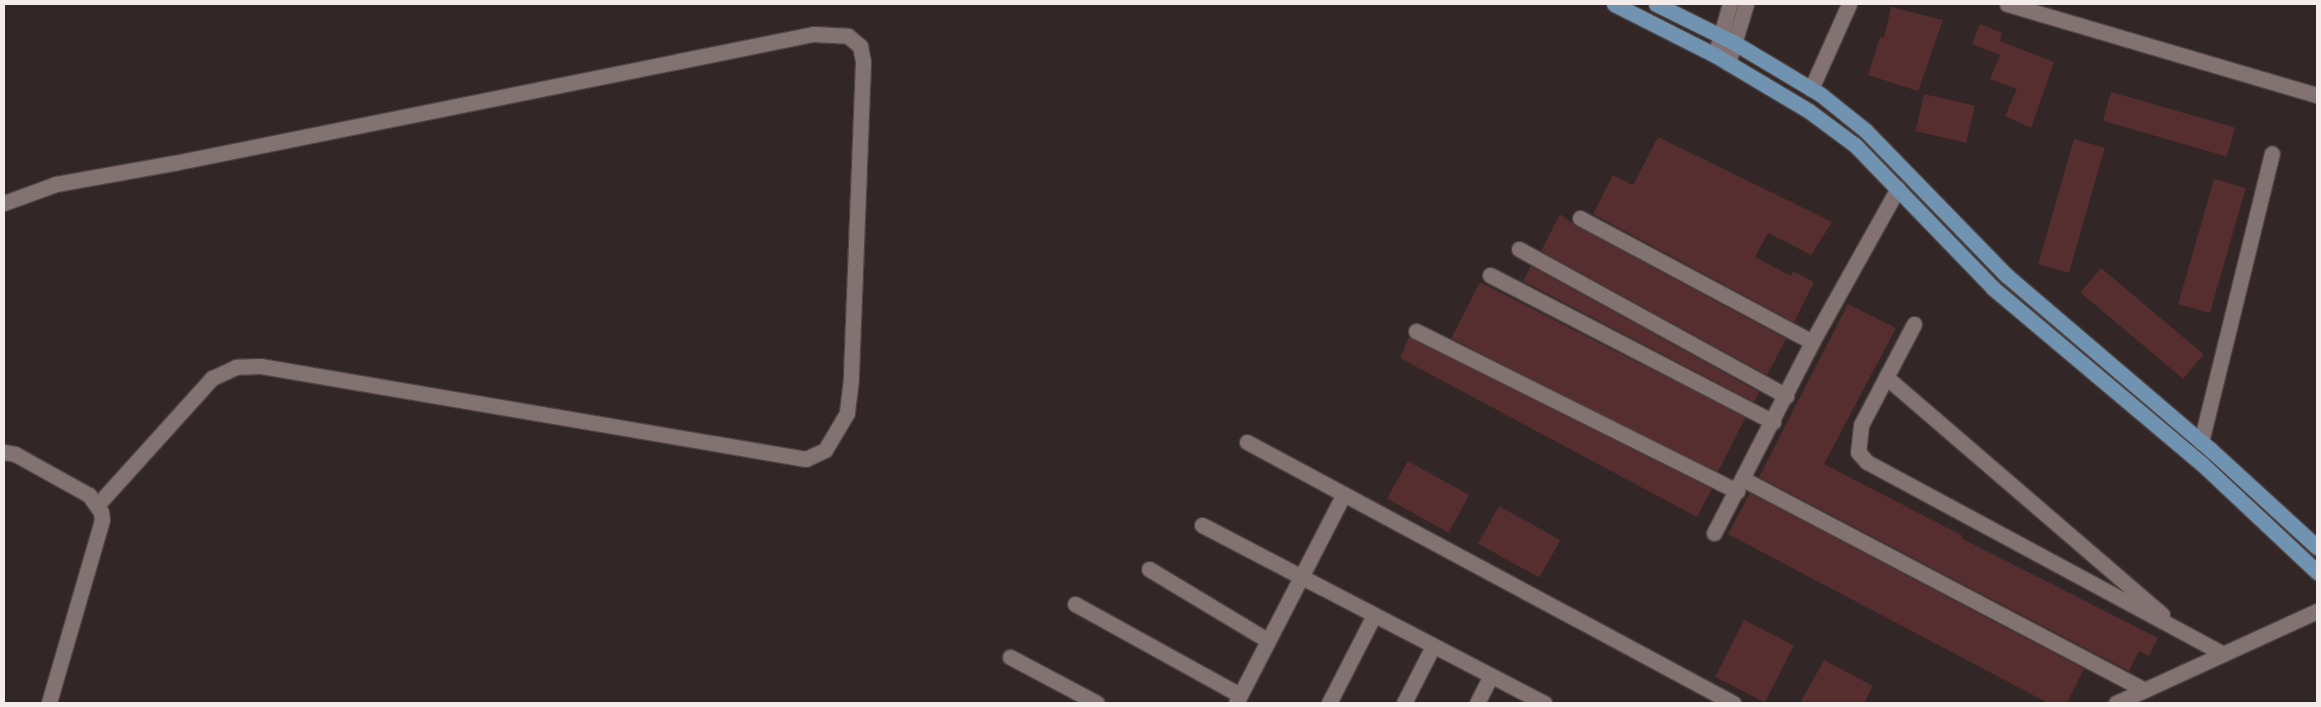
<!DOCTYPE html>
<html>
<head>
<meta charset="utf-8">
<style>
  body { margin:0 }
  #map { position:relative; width:2321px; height:707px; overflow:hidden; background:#332626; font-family:Rubik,sans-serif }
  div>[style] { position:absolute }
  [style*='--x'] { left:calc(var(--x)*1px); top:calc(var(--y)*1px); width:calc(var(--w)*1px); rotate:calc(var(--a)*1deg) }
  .building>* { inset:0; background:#562e2f; transform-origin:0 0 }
  .roads { filter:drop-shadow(1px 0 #4f4444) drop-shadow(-1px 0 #4f4444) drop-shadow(0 1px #4f4444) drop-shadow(0 -1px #4f4444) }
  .minor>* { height:15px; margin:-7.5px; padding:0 7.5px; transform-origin:7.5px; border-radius:7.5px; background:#827272 }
  .major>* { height:15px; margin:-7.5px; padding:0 7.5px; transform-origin:7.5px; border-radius:7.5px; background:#6f93b0 }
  span { translate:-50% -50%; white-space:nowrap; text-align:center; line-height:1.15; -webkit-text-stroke:4.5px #291d1d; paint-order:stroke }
  .frame { position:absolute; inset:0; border:5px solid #f4ebeb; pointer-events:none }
</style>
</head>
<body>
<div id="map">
  <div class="building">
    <div style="clip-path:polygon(1891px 7px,1943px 20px,1918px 91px,1868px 75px,1880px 37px,1884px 38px)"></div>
    <div style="clip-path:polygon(1980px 24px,2002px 33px,2000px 41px,2054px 62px,2031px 128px,2005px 116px,2017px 89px,1990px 79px,2000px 55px,1972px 44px)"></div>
    <div style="left:2111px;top:92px;width:129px;height:30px;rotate:16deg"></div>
    <div style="left:1924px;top:94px;width:52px;height:38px;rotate:13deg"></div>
    <div style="clip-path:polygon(1658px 137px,1832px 222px,1811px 255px,1768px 233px,1755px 257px,1791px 276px,1793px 271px,1814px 282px,1794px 322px,1593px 214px,1613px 175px,1633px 185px)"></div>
    <div style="left:2074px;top:139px;width:32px;height:130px;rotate:16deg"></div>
    <div style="left:2214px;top:179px;width:33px;height:130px;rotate:16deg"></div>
    <div style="clip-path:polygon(1560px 214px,1576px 226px,1786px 339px,1767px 375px,1541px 251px)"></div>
    <div style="clip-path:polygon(1531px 266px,1759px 392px,1754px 402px,1523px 281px)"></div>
    <div style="left:2101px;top:268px;width:134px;height:32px;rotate:40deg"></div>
    <div style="left:1480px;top:282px;width:298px;height:63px;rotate:27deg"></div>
    <div style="clip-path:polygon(1848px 304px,1896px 328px,1824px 464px,1963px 536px,1961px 538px,2158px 638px,2149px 656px,2139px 651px,2129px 671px,1759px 477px)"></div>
    <div style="clip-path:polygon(1409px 337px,1712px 489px,1697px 517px,1400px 358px)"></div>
    <div style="left:1408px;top:461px;width:70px;height:43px;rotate:29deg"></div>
    <div style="clip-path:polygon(1750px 493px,2084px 669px,2067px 703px,2048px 703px,1728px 534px)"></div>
    <div style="left:1499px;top:506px;width:70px;height:43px;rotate:29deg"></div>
    <div style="left:1744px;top:620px;width:56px;height:64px;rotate:27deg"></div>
    <div style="clip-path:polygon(1824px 660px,1873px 686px,1864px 703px,1800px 703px)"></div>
  </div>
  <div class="roads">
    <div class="minor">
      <div style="--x:2007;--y:4;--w:323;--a:16.4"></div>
      <div style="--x:1715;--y:55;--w:53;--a:-73.6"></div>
      <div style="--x:1728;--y:63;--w:62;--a:-73"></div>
      <div style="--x:1811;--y:89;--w:93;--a:-65.9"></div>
      <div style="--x:4;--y:203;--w:55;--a:-20.1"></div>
      <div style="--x:56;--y:184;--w:120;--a:-10.1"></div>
      <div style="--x:174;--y:163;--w:652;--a:-11.41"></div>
      <div style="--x:813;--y:34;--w:35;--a:3"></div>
      <div style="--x:848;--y:36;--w:16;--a:40"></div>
      <div style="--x:860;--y:46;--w:16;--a:79"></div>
      <div style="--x:863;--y:62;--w:317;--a:92.2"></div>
      <div style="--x:851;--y:379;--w:34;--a:97"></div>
      <div style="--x:847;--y:413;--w:43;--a:120.7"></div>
      <div style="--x:825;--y:450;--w:21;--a:155"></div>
      <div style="--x:806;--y:459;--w:554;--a:-170.33"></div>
      <div style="--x:260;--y:366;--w:24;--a:178"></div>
      <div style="--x:236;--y:367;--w:26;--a:155"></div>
      <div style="--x:212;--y:378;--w:170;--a:132.1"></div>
      <div style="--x:1580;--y:218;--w:263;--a:28.1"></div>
      <div style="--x:1519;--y:249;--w:305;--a:28.8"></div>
      <div style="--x:1490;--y:275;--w:319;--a:27.4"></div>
      <div style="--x:1914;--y:324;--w:114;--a:117.7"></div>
      <div style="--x:1861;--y:425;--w:27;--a:96"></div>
      <div style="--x:1858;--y:452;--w:13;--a:48"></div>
      <div style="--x:1867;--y:462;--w:405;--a:28.3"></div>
      <div style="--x:1416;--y:331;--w:359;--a:26.5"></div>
      <div style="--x:1886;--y:377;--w:364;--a:40.7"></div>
      <div style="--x:1247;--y:442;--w:552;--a:28.24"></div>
      <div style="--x:2201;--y:442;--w:297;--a:-76.2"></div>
      <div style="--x:4;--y:452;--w:11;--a:10"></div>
      <div style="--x:15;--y:454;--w:85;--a:29"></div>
      <div style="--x:89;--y:495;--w:21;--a:55"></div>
      <div style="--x:101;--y:512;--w:8;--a:83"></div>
      <div style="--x:102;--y:520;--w:191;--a:106.2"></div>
      <div style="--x:1743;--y:479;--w:454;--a:27.7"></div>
      <div style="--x:1202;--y:525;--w:386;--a:27.5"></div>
      <div style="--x:1714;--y:533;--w:215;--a:-62.8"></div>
      <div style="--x:1812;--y:342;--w:176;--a:-60.8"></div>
      <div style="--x:1149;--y:569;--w:138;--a:31"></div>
      <div style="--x:1075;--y:604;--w:188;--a:28.9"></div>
      <div style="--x:1010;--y:657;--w:98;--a:27.9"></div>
      <div style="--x:1236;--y:703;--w:235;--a:-62.7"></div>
      <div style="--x:1329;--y:703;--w:99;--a:-62.9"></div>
      <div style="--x:1404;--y:703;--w:64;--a:-63"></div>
      <div style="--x:1477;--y:703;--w:30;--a:-63"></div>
      <div style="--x:2116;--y:703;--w:221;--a:-24.6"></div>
    </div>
    <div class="major">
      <div style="--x:1614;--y:4;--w:113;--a:26.8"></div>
      <div style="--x:1715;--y:55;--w:109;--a:30.8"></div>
      <div style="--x:1809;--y:111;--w:57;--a:36.5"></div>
      <div style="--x:1855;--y:145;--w:199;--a:46"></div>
      <div style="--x:1993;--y:288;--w:273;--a:40.1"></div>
      <div style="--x:2202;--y:464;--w:158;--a:43.2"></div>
      <div style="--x:1656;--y:4;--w:86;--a:26.3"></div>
      <div style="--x:1733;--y:42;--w:101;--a:30.9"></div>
      <div style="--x:1820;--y:94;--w:59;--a:38.8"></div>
      <div style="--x:1866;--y:131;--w:201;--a:45.8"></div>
      <div style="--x:2006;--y:275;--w:270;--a:40.5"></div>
      <div style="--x:2211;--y:450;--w:144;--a:42.5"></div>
    </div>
  </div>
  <div class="frame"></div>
</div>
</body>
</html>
